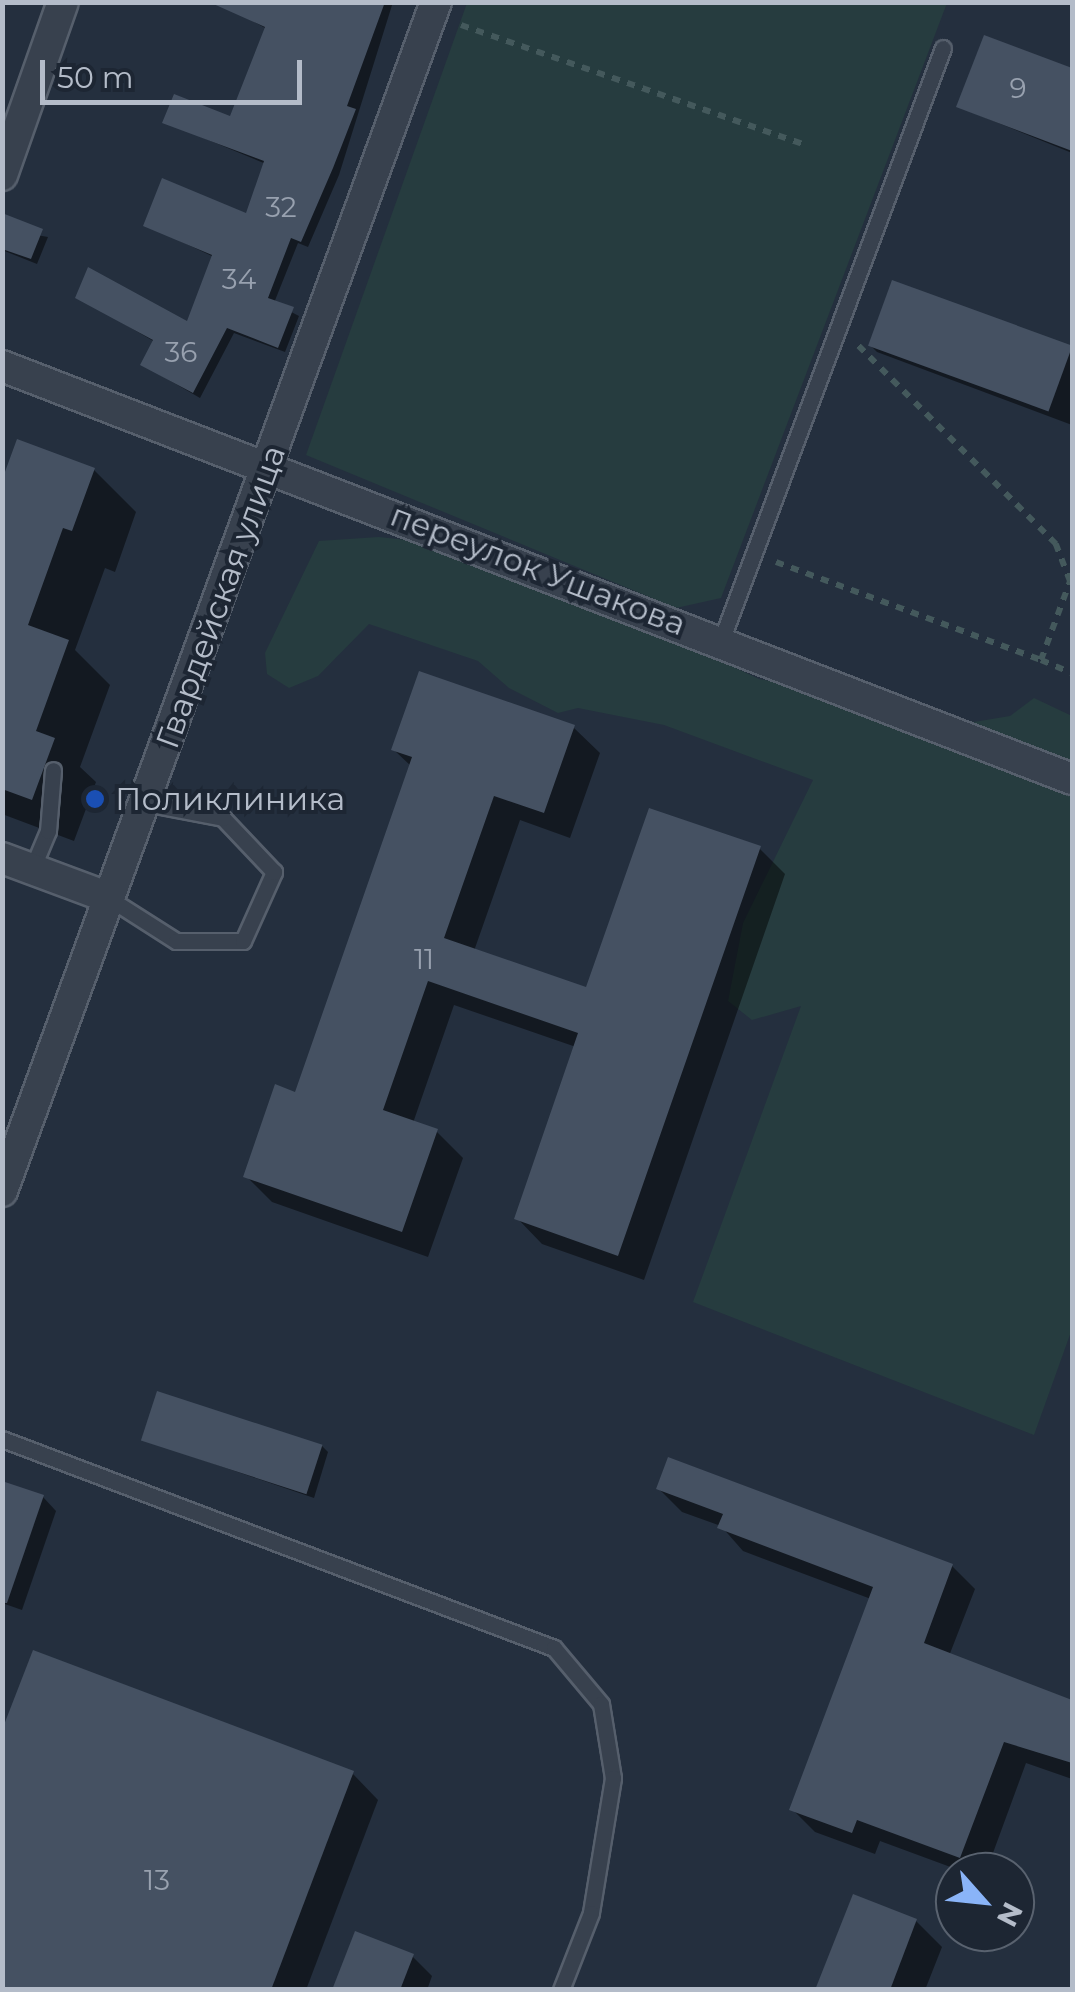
<!DOCTYPE html>
<html>
<head>
<meta charset="utf-8">
<style>
  body { margin:0 }
  #map { position:relative; width:1075px; height:1992px; overflow:hidden; background:#242f3e; font-family:Montserrat,sans-serif }
  div>[style] { position:absolute }
  [style*='--x'] { left:calc(var(--x)*1px); top:calc(var(--y)*1px); width:calc(var(--w)*1px); rotate:calc(var(--a)*1deg) }
  .green>* { inset:0; background:#263c3f }
  .shadow>* { inset:0; background:#0007 }
  .building>* { inset:0; background:#455162; transform-origin:0 0 }
  .path>* { height:6px; margin-top:-3px; transform-origin:0; background:repeating-linear-gradient(90deg,#44595c 0 8px,transparent 0 16px) }
  .roads { filter:drop-shadow(2px 0 #565f6c) drop-shadow(-2px 0 #565f6c) drop-shadow(0 2px #565f6c) drop-shadow(0 -2px #565f6c) }
  .service>* { height:15px; margin:-7.5px; padding:0 7.5px; transform-origin:7.5px; border-radius:7.5px; background:#38414e }
  .minor>* { height:30px; margin:-15px; padding:0 15px; transform-origin:15px; border-radius:15px; background:#38414e }
  .dots>* { width:28px; height:28px; translate:-50% -50%; box-sizing:border-box; border:5px solid #1d2633; border-radius:50% }
  span { translate:-50% -50%; white-space:nowrap; text-align:center; line-height:1.15; -webkit-text-stroke:8px #1d2633; paint-order:stroke }
  .number-label { font-size:28px; color:#98a1af }
  .number-label span { -webkit-text-stroke-width:0 }
  .street-label { font-size:32px; color:#b4bcc9 }
  .poi-label { font-size:32px; color:#b4bcc9 }
  .left { translate:0 -50%; text-align:left }
  .frame { position:absolute; inset:0; border:5px solid #b4bcc9; pointer-events:none }
  .north { position:absolute; left:935px; top:1852px; width:100px; height:100px; box-sizing:border-box; background:#1d2633; border:2px solid #59626f; border-radius:50%; rotate:117deg; font-size:28px; font-weight:700; line-height:40px; text-align:center; color:#b4bcc9 }
  .north::after { content:''; display:block; margin:auto; width:35px; height:45px; background:#8ab4f8; clip-path:polygon(50% 0,100% 100%,50% 72%,0 100%) }
  .scale { position:absolute; left:40px; top:60px; width:262px; height:45px; box-sizing:border-box; border:5px solid #b4bcc9; border-top:0; padding-left:12px; font-size:30px; line-height:35px; white-space:nowrap; color:#b4bcc9; -webkit-text-stroke:8px #1d2633; paint-order:stroke }
</style>
</head>
<body>
<div id="map">
  <div class="green">
    <div style="clip-path:polygon(467px 3px,947px 3px,721px 598px,676px 608px,306px 455px)"></div>
    <div style="clip-path:polygon(379px 537px,482px 548px,759px 679px,974px 722px,1010px 716px,1034px 698px,1072px 716px,1072px 1329px,1034px 1435px,693px 1302px,801px 1006px,752px 1020px,728px 1001px,743px 923px,813px 780px,664px 725px,578px 708px,558px 713px,509px 688px,478px 661px,369px 624px,318px 676px,289px 688px,267px 674px,265px 653px,319px 541px)"></div>
  </div>
  <div class="shadow">
    <div style="clip-path:polygon(245px 2px,393px 2px,339px 175px,308px 247px,298px 243px,274px 303px,299px 316px,285px 352px,234px 333px,200px 398px,143px 365px,155px 342px,78px 297px,189px 325px,214px 257px,146px 225px,247px 216px,266px 164px,165px 122px,232px 120px,267px 29px,240px 14px)"></div>
    <div style="clip-path:polygon(985px 38px,1072px 71px,1072px 153px,959px 107px)"></div>
    <div style="clip-path:polygon(2px 229px,48px 237px,37px 264px,2px 250px)"></div>
    <div style="clip-path:polygon(894px 283px,1072px 350px,1072px 425px,877px 352px,870px 345px)"></div>
    <div style="clip-path:polygon(94px 470px,136px 512px,115px 572px,105px 568px,75px 650px,110px 685px,80px 767px,96px 782px,74px 841px,2px 814px,2px 488px)"></div>
    <div style="clip-path:polygon(574px 728px,600px 753px,570px 838px,520px 820px,474px 951px,587px 990px,759px 848px,785px 874px,644px 1280px,542px 1244px,517px 1218px,576px 1047px,454px 1005px,413px 1123px,437px 1132px,463px 1158px,428px 1257px,272px 1202px,246px 1176px,297px 1095px,412px 767px,394px 750px)"></div>
    <div style="clip-path:polygon(144px 1440px,322px 1446px,328px 1452px,314px 1498px)"></div>
    <div style="clip-path:polygon(2px 1483px,43px 1497px,56px 1511px,22px 1610px,2px 1603px)"></div>
    <div style="clip-path:polygon(659px 1489px,952px 1566px,975px 1589px,949px 1656px,1072px 1703px,1072px 1779px,1026px 1763px,986px 1872px,964px 1872px,880px 1841px,875px 1854px,815px 1832px,792px 1809px,871px 1599px,743px 1551px,721px 1526px,682px 1512px)"></div>
    <div style="clip-path:polygon(353px 1774px,378px 1800px,306px 1990px,2px 1990px)"></div>
    <div style="clip-path:polygon(854px 1897px,916px 1921px,942px 1947px,925px 1990px,818px 1990px)"></div>
    <div style="clip-path:polygon(412px 1956px,432px 1976px,427px 1990px,334px 1990px)"></div>
  </div>
  <div class="building">
    <div style="clip-path:polygon(209px 2px,385px 2px,347px 106px,356px 109px,333px 168px,301px 242px,291px 238px,268px 298px,294px 307px,278px 348px,227px 328px,193px 393px,140px 365px,153px 340px,75px 298px,88px 267px,187px 321px,212px 255px,143px 226px,162px 178px,246px 213px,264px 161px,162px 123px,174px 94px,230px 116px,265px 27px)"></div>
    <div style="clip-path:polygon(984px 35px,1072px 68px,1072px 151px,956px 107px)"></div>
    <div style="clip-path:polygon(2px 213px,43px 229px,31px 259px,2px 249px)"></div>
    <div style="left:892px;top:280px;width:192px;height:70px;rotate:20deg"></div>
    <div style="clip-path:polygon(17px 439px,95px 468px,72px 531px,63px 528px,28px 625px,69px 640px,36px 731px,55px 738px,32px 800px,2px 789px,2px 480px)"></div>
    <div style="clip-path:polygon(419px 671px,575px 725px,544px 813px,494px 796px,444px 938px,586px 987px,649px 808px,761px 846px,618px 1256px,514px 1219px,578px 1033px,428px 981px,383px 1110px,438px 1129px,402px 1232px,243px 1177px,275px 1084px,295px 1092px,412px 757px,391px 750px)"></div>
    <div style="left:157px;top:1391px;width:174px;height:52px;rotate:18deg"></div>
    <div style="clip-path:polygon(668px 1457px,953px 1564px,924px 1643px,1072px 1700px,1072px 1763px,1004px 1742px,960px 1858px,857px 1820px,852px 1833px,789px 1810px,873px 1587px,717px 1528px,723px 1514px,656px 1489px)"></div>
    <div style="clip-path:polygon(2px 1481px,44px 1495px,7px 1603px,2px 1603px)"></div>
    <div style="clip-path:polygon(33px 1650px,354px 1771px,271px 1990px,2px 1990px,2px 1730px)"></div>
    <div style="clip-path:polygon(853px 1894px,917px 1919px,890px 1990px,815px 1990px)"></div>
    <div style="clip-path:polygon(355px 1931px,414px 1954px,400px 1990px,332px 1990px)"></div>
  </div>
  <div class="path">
    <div style="--x:461;--y:25;--w:367;--a:19.2"></div>
    <div style="--x:776;--y:562;--w:283;--a:20.3"></div>
    <div style="--x:1041;--y:660;--w:84;--a:-69.8"></div>
    <div style="--x:1070;--y:581;--w:40;--a:-111"></div>
    <div style="--x:1056;--y:544;--w:281;--a:-134.9"></div>
    <div style="--x:1041;--y:660;--w:34;--a:23"></div>
  </div>
  <div class="roads">
    <div class="service">
      <div style="--x:721;--y:641;--w:633;--a:-69.48"></div>
      <div style="--x:32;--y:869;--w:41;--a:-67.2"></div>
      <div style="--x:48;--y:831;--w:61;--a:-85.3"></div>
      <div style="--x:107;--y:897;--w:82;--a:32.5"></div>
      <div style="--x:176;--y:941;--w:67;--a:0"></div>
      <div style="--x:243;--y:941;--w:76;--a:-65.8"></div>
      <div style="--x:274;--y:872;--w:74;--a:-133.4"></div>
      <div style="--x:223;--y:818;--w:79;--a:-169.1"></div>
      <div style="--x:2;--y:1439;--w:590;--a:20.74"></div>
      <div style="--x:554;--y:1648;--w:73;--a:50"></div>
      <div style="--x:601;--y:1704;--w:75;--a:80.8"></div>
      <div style="--x:613;--y:1778;--w:137;--a:99.3"></div>
      <div style="--x:591;--y:1913;--w:83;--a:111.3"></div>
    </div>
    <div class="minor">
      <div style="--x:2;--y:175;--w:183;--a:-70.6"></div>
      <div style="--x:2;--y:366;--w:1147;--a:21.11"></div>
      <div style="--x:2;--y:858;--w:112;--a:20.4"></div>
      <div style="--x:2;--y:1191;--w:1266;--a:-69.95"></div>
    </div>
  </div>
  <div class="dots">
    <div style="left:95px;top:799px;background:#1a4fb4"></div>
  </div>
  <div class="number-label">
    <span style="left:1018px;top:88px">9</span>
    <span style="left:281px;top:207px">32</span>
    <span style="left:239px;top:279px">34</span>
    <span style="left:181px;top:352px">36</span>
    <span style="left:424px;top:959px">11</span>
    <span style="left:157px;top:1880px">13</span>
  </div>
  <div class="street-label">
    <span style="left:538px;top:570px;rotate:21deg">переулок Ушакова</span>
    <span style="left:221px;top:597px;rotate:-70deg">Гвардейская улица</span>
  </div>
  <div class="poi-label">
    <span class="left" style="left:115px;top:799px">Поликлиника</span>
  </div>
  <div class="frame"></div>
  <div class="north">N</div>
  <div class="scale">50 m</div>
</div>
</body>
</html>
